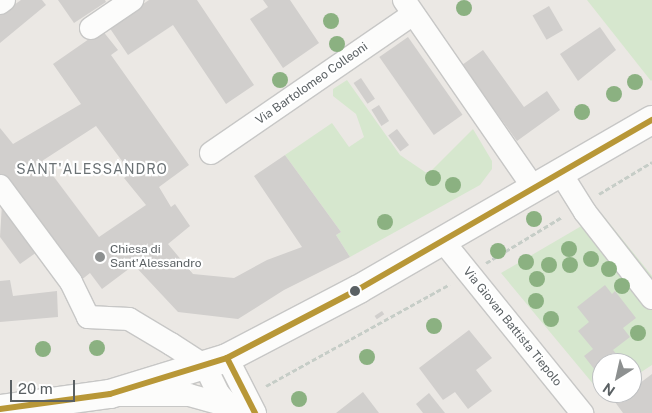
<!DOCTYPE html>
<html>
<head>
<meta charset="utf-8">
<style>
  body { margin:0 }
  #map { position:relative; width:652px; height:413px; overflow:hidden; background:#ebe8e4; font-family:"Public Sans",sans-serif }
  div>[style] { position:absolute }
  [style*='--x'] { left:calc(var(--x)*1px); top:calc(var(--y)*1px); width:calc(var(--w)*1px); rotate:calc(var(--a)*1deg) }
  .green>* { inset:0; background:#d6e7ce }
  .building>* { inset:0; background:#d1cfcd; transform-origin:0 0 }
  .path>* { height:3px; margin-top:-1.5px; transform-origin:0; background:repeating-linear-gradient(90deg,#c6cdc7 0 5px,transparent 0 7.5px) }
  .roads { filter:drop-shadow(1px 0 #c7c7c6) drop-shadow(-1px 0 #c7c7c6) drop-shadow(0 1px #c7c7c6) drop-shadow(0 -1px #c7c7c6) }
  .minor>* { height:22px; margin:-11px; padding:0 11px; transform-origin:11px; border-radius:11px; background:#fcfcfb }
  .secondary>* { height:28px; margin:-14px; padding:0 14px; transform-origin:14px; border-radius:14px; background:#fcfcfb }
  .bus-1>* { height:6px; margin:-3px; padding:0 3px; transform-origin:3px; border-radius:3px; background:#b89737 }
  .trees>* { width:16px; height:16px; margin:-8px; border-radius:50%; background:#8bb181 }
  .dots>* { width:14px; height:14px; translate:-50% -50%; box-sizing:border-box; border:2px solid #fff; border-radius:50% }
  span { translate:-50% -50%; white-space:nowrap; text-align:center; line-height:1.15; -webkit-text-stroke:4.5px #fff; paint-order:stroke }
  .street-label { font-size:12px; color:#5a6063 }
  .poi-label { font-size:12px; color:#5a6063 }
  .left { translate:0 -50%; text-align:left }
  .neighbourhood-label { font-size:14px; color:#6b7275; letter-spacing:1px }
  .north { position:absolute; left:592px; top:353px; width:50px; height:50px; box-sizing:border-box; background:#fff; border:1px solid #bdbfc1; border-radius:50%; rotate:215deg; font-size:14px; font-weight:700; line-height:20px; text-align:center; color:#5a6063 }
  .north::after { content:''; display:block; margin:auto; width:18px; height:22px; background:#8d9090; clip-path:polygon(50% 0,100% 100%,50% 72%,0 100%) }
  .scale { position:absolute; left:10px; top:380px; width:65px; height:22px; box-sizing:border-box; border:2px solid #5a6063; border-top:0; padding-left:6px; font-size:15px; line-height:18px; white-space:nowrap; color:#5a6063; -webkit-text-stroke:4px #fff; paint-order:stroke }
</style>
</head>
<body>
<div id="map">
  <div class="green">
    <div style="clip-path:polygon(587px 0,652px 0,652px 80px,651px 81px)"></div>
    <div style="clip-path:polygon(347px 80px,400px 155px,428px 174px,473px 129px,492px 161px,492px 169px,480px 185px,350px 257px,336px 235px,341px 232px,285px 155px,332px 123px,349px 147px,364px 137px,356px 114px,333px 96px,333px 89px)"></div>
    <div style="clip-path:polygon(602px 214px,652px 276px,652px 365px,632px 378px,632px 363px,602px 363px,602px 393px,610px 393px,604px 397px,501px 273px)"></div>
  </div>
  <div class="building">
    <div style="clip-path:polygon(21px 0,42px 0,46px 5px,0 43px,0 15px)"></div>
    <div style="clip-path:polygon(58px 0,105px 0,106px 2px,74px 23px)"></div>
    <div style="clip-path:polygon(149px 0,197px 0,254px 85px,226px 104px,173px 25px,128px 55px,109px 27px)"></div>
    <div style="clip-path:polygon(263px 0,290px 0,319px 43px,283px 68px,250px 19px,268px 7px)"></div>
    <div style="left:549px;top:6px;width:28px;height:19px;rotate:60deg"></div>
    <div style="clip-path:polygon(600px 27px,616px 50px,578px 81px,560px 54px)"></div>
    <div style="clip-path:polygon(evenodd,102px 30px,118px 50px,111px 55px,189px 165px,159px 187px,171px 207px,175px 204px,190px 226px,168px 244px,193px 274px,234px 278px,267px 260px,302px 247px,254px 176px,285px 155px,341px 232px,336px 235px,350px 257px,284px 290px,238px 319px,178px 312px,134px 265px,102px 289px,90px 273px,80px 281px,0 176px,0 128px,13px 144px,81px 104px,53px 64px,102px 30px,96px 126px,131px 173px,124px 178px,146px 205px,99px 237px,42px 161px,96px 126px)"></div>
    <div style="left:408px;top:37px;width:95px;height:35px;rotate:55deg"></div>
    <div style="clip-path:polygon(483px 50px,524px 107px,547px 91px,560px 110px,517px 141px,462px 65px)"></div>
    <div style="left:361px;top:78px;width:25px;height:9px;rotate:56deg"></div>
    <div style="left:379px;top:105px;width:19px;height:9px;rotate:58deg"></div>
    <div style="left:397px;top:129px;width:20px;height:11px;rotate:53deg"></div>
    <div style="clip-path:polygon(2px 204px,37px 252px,20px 264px,0 237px)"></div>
    <div style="clip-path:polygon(10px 280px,13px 296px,57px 291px,58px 317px,0 322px,0 281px)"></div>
    <div style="clip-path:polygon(605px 285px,612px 294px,615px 291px,636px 318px,623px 328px,630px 337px,613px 350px,624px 363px,602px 363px,602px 379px,584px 356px,593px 349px,578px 331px,589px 322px,577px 307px)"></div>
    <div style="left:382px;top:311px;width:4px;height:9px;rotate:56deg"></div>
    <div style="clip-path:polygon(469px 330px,492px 358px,476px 370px,492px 391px,468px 409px,455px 392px,443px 400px,419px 368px)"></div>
    <div style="clip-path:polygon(652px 374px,652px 413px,623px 413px,615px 402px,632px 393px,632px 389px)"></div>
    <div style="clip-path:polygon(363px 392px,379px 413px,336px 413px)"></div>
    <div style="clip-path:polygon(429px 393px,445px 413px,423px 413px,416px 404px)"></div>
  </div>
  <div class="path">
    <div style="--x:599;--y:194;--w:62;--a:-31.1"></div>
    <div style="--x:486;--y:263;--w:89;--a:-31.2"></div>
    <div style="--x:266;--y:386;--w:210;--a:-29"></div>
  </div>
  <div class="roads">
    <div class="minor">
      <div style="--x:404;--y:0;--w:227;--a:55.4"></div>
      <div style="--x:0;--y:3;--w:5;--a:-37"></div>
      <div style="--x:91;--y:28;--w:50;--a:-34.3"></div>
      <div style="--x:211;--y:153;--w:245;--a:-34.5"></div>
      <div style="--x:560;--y:172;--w:47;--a:58"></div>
      <div style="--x:585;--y:212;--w:109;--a:52.1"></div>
      <div style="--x:0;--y:186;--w:119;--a:53.5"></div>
      <div style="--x:71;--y:282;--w:39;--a:64"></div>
      <div style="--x:88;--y:317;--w:41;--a:2.8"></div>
      <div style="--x:129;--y:319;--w:49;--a:30.8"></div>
      <div style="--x:171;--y:344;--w:40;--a:32.9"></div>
      <div style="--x:205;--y:366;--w:30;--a:64"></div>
      <div style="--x:218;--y:393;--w:27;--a:48"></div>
      <div style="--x:442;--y:240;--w:223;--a:51"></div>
      <div style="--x:227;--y:358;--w:62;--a:63"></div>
      <div style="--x:118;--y:395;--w:71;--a:0"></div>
      <div style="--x:189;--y:395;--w:41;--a:15.4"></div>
    </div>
    <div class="secondary">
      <div style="--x:0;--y:409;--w:111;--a:-7.8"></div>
      <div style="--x:110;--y:394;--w:122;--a:-17.1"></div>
      <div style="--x:227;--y:358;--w:149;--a:-27.6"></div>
      <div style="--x:359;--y:289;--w:338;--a:-30"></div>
    </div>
  </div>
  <div class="bus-1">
    <div style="--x:227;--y:358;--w:62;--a:63"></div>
    <div style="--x:0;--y:409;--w:111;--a:-7.8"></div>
    <div style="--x:110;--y:394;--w:122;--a:-17.1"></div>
    <div style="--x:227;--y:358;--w:149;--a:-27.6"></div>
    <div style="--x:359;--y:289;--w:338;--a:-30"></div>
  </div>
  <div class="trees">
    <div style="left:464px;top:8px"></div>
    <div style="left:331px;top:21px"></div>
    <div style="left:337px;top:44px"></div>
    <div style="left:280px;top:80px"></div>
    <div style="left:635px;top:82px"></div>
    <div style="left:614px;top:94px"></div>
    <div style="left:582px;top:112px"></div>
    <div style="left:433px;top:178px"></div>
    <div style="left:453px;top:185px"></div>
    <div style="left:534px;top:219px"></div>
    <div style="left:385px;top:222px"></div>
    <div style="left:569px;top:249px"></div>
    <div style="left:498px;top:251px"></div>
    <div style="left:591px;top:259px"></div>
    <div style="left:526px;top:262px"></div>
    <div style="left:549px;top:265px"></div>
    <div style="left:570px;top:265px"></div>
    <div style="left:609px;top:269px"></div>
    <div style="left:537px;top:279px"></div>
    <div style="left:622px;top:286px"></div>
    <div style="left:536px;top:301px"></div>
    <div style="left:551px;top:319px"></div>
    <div style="left:434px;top:326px"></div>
    <div style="left:638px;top:333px"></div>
    <div style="left:97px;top:348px"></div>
    <div style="left:43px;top:349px"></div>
    <div style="left:367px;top:357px"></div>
    <div style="left:299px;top:399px"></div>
  </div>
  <div class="dots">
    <div style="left:100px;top:257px;background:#8d9090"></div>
    <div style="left:355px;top:291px;background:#5a6063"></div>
  </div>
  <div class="street-label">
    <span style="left:312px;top:84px;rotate:-35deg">Via Bartolomeo Colleoni</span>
    <span style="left:512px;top:327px;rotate:51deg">Via Giovan Battista Tiepolo</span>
  </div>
  <div class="poi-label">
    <span class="left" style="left:110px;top:257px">Chiesa di<br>Sant'Alessandro</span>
  </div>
  <div class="neighbourhood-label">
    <span style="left:92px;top:169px">SANT'ALESSANDRO</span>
  </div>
  <div class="north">N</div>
  <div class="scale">20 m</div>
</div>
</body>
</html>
